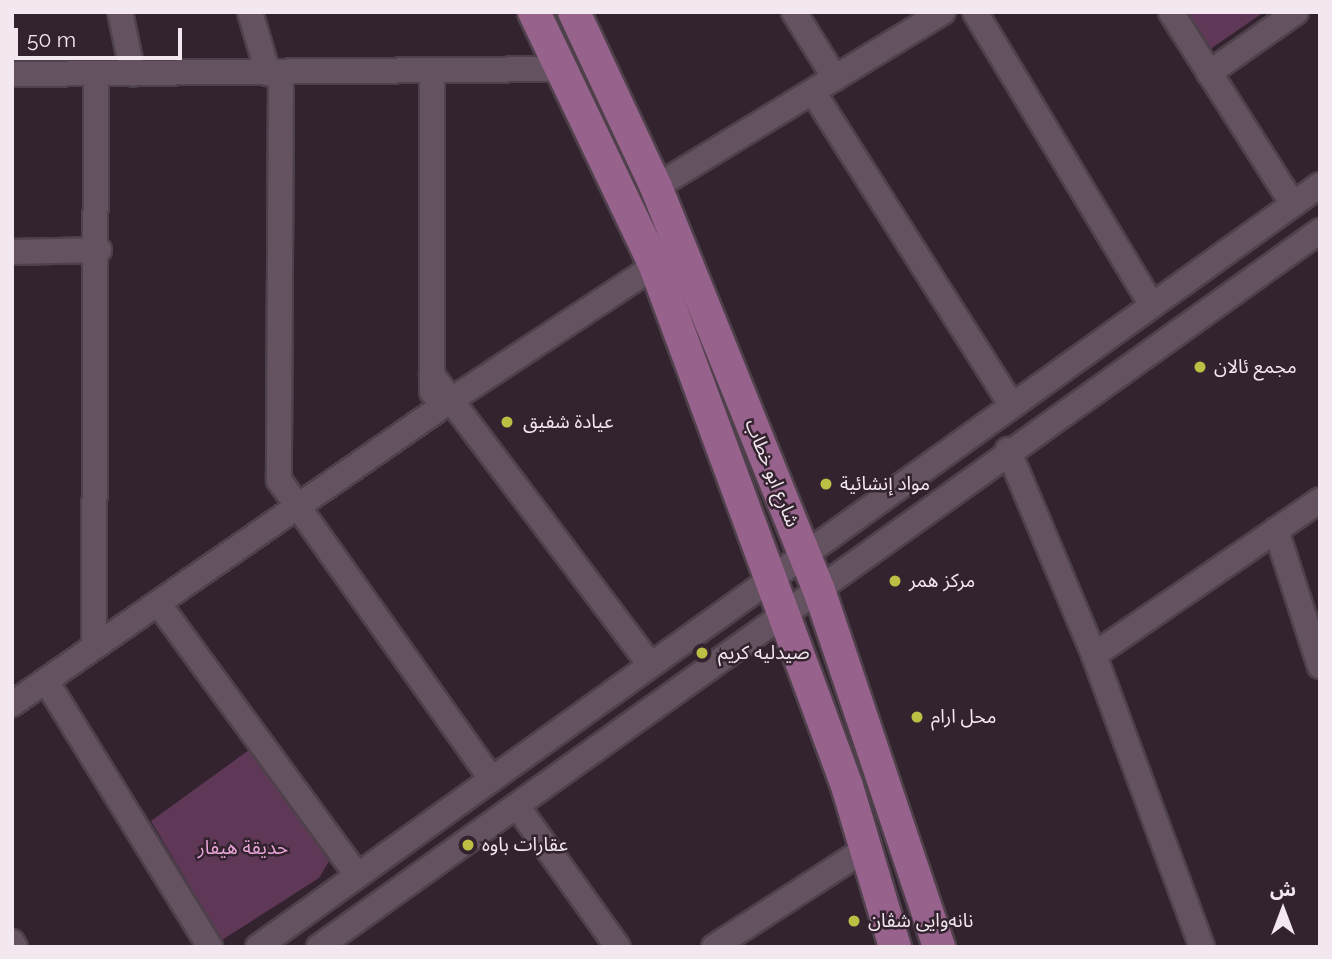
<!DOCTYPE html>
<html>
<head>
<meta charset="utf-8">
<style>
  body { margin:0 }
  #map { position:relative; width:1332px; height:959px; overflow:hidden; background:#33232f; font-family:Raleway,"Noto Sans Arabic",sans-serif }
  div>[style] { position:absolute }
  [style*='--x'] { left:calc(var(--x)*1px); top:calc(var(--y)*1px); width:calc(var(--w)*1px); rotate:calc(var(--a)*1deg) }
  .green>* { inset:0; background:#603857 }
  .roads { filter:drop-shadow(2px 0 #4e414b) drop-shadow(-2px 0 #4e414b) drop-shadow(0 2px #4e414b) drop-shadow(0 -2px #4e414b) }
  .minor>* { height:24px; margin:-12px; padding:0 12px; transform-origin:12px; border-radius:12px; background:#655260 }
  .major>* { height:32px; margin:-16px; padding:0 16px; transform-origin:16px; border-radius:16px; background:#97628b }
  .dots>* { width:19px; height:19px; translate:-50% -50%; box-sizing:border-box; border:4px solid #33232f; border-radius:50% }
  span { translate:-50% -50%; white-space:nowrap; text-align:center; line-height:1.15; -webkit-text-stroke:5px #33232f; paint-order:stroke }
  .poi-label { font-size:19px; color:#f3e8f0 }
  .left { translate:0 -50%; text-align:left }
  .street-label { font-size:19px; color:#f3e8f0 }
  .park-label { font-size:19px; color:#e9a5d8 }
  .frame { position:absolute; inset:0; border:14px solid #f3e8f0; pointer-events:none }
  .north { position:absolute; left:1248px; top:875px; width:70px; height:70px; -webkit-text-stroke:5px #33232f; paint-order:stroke; rotate:0deg; font-size:19px; font-weight:700; line-height:28px; text-align:center; color:#f3e8f0 }
  .north::after { content:''; display:block; margin:auto; width:24px; height:32px; background:#f3e8f0; clip-path:polygon(50% 0,100% 100%,50% 72%,0 100%) }
  .scale { position:absolute; left:14px; top:28px; width:168px; height:32px; box-sizing:border-box; border:4px solid #f3e8f0; border-top:0; padding-left:9px; font-size:21px; line-height:24px; white-space:nowrap; color:#f3e8f0; -webkit-text-stroke:5px #33232f; paint-order:stroke }
</style>
</head>
<body>
<div id="map">
  <div class="green">
    <div style="clip-path:polygon(1187px 12px,1264px 12px,1209px 50px)"></div>
    <div style="clip-path:polygon(249px 750px,327px 851px,329px 861px,319px 878px,222px 940px,151px 821px)"></div>
  </div>
  <div class="roads">
    <div class="minor">
      <div style="--x:120;--y:12;--w:63;--a:78.2"></div>
      <div style="--x:250;--y:12;--w:64;--a:73.6"></div>
      <div style="--x:794;--y:12;--w:78;--a:58.2"></div>
      <div style="--x:975;--y:12;--w:342;--a:58.9"></div>
      <div style="--x:1171;--y:12;--w:226;--a:57.6"></div>
      <div style="--x:281;--y:73;--w:407;--a:90.3"></div>
      <div style="--x:279;--y:480;--w:366;--a:54.6"></div>
      <div style="--x:1209;--y:73;--w:106;--a:-35"></div>
      <div style="--x:12;--y:74;--w:552;--a:-0.52"></div>
      <div style="--x:813;--y:92;--w:371;--a:57.6"></div>
      <div style="--x:656;--y:187;--w:336;--a:-31.4"></div>
      <div style="--x:12;--y:252;--w:87;--a:-1.3"></div>
      <div style="--x:432;--y:375;--w:362;--a:53"></div>
      <div style="--x:432;--y:392;--w:321;--a:-90"></div>
      <div style="--x:1008;--y:450;--w:222;--a:67.2"></div>
      <div style="--x:1094;--y:655;--w:311;--a:69.7"></div>
      <div style="--x:1276;--y:530;--w:143;--a:72.1"></div>
      <div style="--x:158;--y:603;--w:337;--a:53.8"></div>
      <div style="--x:94;--y:647;--w:573;--a:-89.8"></div>
      <div style="--x:1094;--y:655;--w:274;--a:-34.4"></div>
      <div style="--x:46;--y:681;--w:312;--a:58.3"></div>
      <div style="--x:12;--y:704;--w:533;--a:-34.67"></div>
      <div style="--x:450;--y:401;--w:245;--a:-33.4"></div>
      <div style="--x:517;--y:806;--w:173;--a:54.4"></div>
      <div style="--x:12;--y:942;--w:6;--a:59"></div>
      <div style="--x:258;--y:947;--w:1307;--a:-35.66"></div>
      <div style="--x:319;--y:947;--w:1231;--a:-35.58"></div>
      <div style="--x:714;--y:947;--w:182;--a:-32.9"></div>
    </div>
    <div class="major">
      <div style="--x:534;--y:12;--w:281;--a:64.5"></div>
      <div style="--x:655;--y:266;--w:554;--a:69.73"></div>
      <div style="--x:847;--y:786;--w:168;--a:73.4"></div>
      <div style="--x:574;--y:12;--w:193;--a:64.9"></div>
      <div style="--x:656;--y:187;--w:435;--a:68"></div>
      <div style="--x:819;--y:590;--w:377;--a:71.4"></div>
    </div>
  </div>
  <div class="dots">
    <div style="left:1200px;top:367px;background:#bcbf43"></div>
    <div style="left:507px;top:422px;background:#bcbf43"></div>
    <div style="left:826px;top:484px;background:#bcbf43"></div>
    <div style="left:895px;top:581px;background:#bcbf43"></div>
    <div style="left:702px;top:653px;background:#bcbf43"></div>
    <div style="left:917px;top:717px;background:#bcbf43"></div>
    <div style="left:468px;top:845px;background:#bcbf43"></div>
    <div style="left:854px;top:921px;background:#bcbf43"></div>
  </div>
  <div class="poi-label">
    <span class="left" style="left:1214px;top:367px">مجمع ئالان</span>
    <span class="left" style="left:523px;top:422px">عيادة شفيق</span>
    <span class="left" style="left:840px;top:484px">مواد إنشائية</span>
    <span class="left" style="left:909px;top:581px">مركز همر</span>
    <span class="left" style="left:718px;top:653px">صيدليه كريم</span>
    <span class="left" style="left:931px;top:717px">محل ارام</span>
    <span class="left" style="left:482px;top:845px">عقارات باوه</span>
    <span class="left" style="left:868px;top:921px">نانەوایی شڤان</span>
  </div>
  <div class="street-label">
    <span style="left:772px;top:473px;rotate:68deg">شارع ابو خطاب</span>
  </div>
  <div class="park-label">
    <span style="left:243px;top:848px">حديقة هيفار</span>
  </div>
  <div class="frame"></div>
  <div class="north">ش</div>
  <div class="scale">50 m</div>
</div>
</body>
</html>
